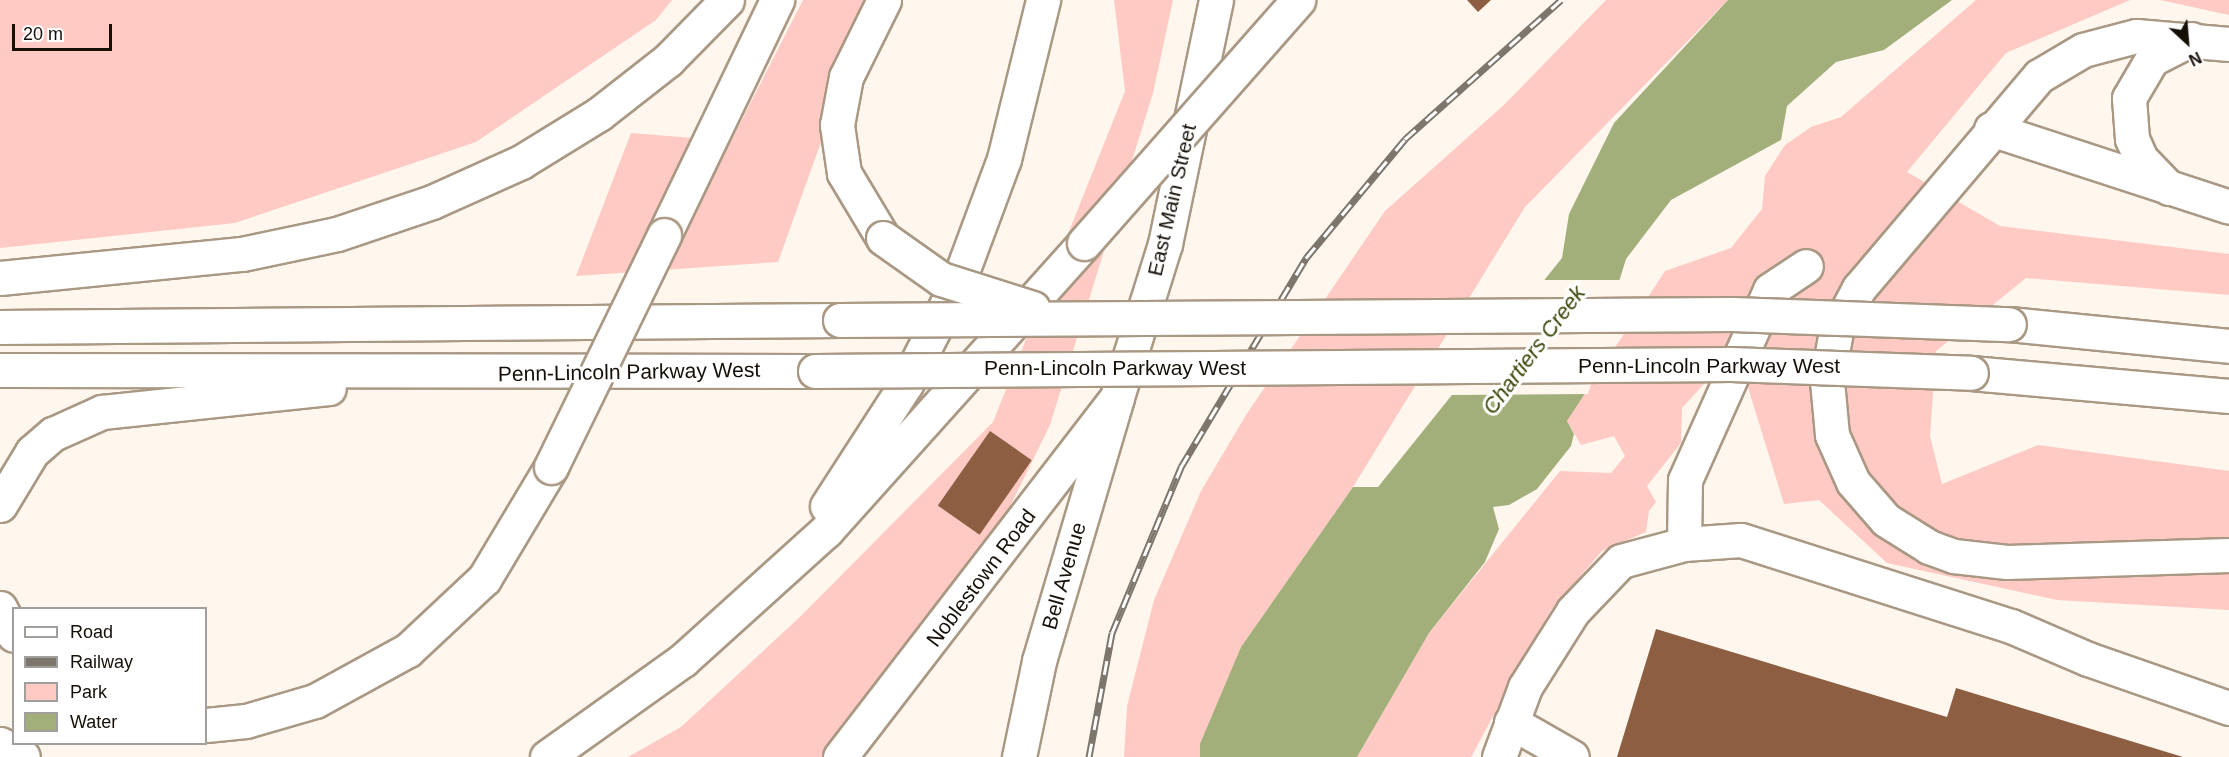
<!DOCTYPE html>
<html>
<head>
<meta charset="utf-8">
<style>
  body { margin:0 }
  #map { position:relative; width:2229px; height:757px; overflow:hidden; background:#fff7ee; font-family:Helvetica,sans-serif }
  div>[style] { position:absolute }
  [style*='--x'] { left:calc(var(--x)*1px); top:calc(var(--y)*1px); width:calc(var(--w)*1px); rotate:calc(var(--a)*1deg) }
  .green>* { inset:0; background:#fecac3 }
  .water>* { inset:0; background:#a2af7a }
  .pier>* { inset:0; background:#fff7ee }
  .building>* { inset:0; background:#8d5e42; transform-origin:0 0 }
  .roads { filter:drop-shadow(2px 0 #a99883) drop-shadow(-2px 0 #a99883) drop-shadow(0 2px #a99883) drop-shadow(0 -2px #a99883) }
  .minor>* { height:33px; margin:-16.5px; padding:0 16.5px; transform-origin:16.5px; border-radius:16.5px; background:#fff }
  .major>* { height:33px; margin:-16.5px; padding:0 16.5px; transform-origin:16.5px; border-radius:16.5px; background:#fff }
  .highway>* { height:33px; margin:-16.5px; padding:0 16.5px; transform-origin:16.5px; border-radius:16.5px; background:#fff }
  .rail>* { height:7px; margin-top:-3.5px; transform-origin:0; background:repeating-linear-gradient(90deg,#fff 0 14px,#7d766d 0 28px); box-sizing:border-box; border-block:2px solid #7d766d }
  .bridges { filter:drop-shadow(2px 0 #a99883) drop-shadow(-2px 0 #a99883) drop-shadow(0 2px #a99883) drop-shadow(0 -2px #a99883) }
  .highway-bridge>* { height:33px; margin:-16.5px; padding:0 16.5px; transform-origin:16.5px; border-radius:16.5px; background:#fff }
  span { translate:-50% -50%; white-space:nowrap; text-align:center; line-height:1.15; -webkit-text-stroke:6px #fff; paint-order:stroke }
  .street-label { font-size:21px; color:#150f07 }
  .water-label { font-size:22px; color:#3d4809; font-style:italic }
  .legend { position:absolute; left:12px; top:607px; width:195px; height:138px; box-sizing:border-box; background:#fff; border:2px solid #a19f9c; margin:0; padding:8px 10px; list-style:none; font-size:18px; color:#150f07 }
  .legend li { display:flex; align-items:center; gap:12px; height:30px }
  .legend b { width:30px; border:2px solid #a19f9c }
  .north { position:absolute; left:2157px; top:12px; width:60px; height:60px; -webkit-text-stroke:4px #fff; paint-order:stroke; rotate:154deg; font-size:16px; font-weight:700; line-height:24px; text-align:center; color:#150f07 }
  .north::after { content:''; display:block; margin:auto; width:21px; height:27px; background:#150f07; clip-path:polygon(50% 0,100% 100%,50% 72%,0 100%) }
  .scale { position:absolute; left:12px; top:24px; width:100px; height:27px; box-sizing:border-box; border:3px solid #150f07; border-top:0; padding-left:8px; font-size:18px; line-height:21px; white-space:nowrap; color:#150f07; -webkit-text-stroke:4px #fff; paint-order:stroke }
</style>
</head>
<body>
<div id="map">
  <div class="green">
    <div style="clip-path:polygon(0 0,672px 0,656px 20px,476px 142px,235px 223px,0 248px)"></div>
    <div style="clip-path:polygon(803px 0,872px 0,778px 262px,576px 276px,631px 133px,731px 141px)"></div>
    <div style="clip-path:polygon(1114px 0,1173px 0,1153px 93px,1050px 425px,935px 659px,840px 757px,628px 757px,681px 727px,802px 615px,993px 422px,1125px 91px)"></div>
    <div style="clip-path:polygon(1606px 0,1728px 0,1525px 207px,1353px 487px,1241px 647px,1201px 744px,1200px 757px,1124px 757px,1127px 706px,1154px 600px,1201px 491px,1246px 415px,1385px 211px,1505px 104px)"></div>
    <div style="clip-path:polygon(1976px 0,2130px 0,2006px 53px,1907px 172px,2000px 226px,2229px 254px,2229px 295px,2026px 278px,1936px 351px,1930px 436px,1942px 484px,2038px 445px,2229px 471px,2229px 610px,2057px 600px,1887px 563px,1819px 500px,1784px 504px,1736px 349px,1682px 408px,1681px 443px,1647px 486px,1656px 502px,1649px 511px,1646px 532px,1602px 551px,1551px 610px,1471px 757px,1357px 757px,1429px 633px,1560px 471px,1611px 473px,1625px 456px,1614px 436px,1581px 445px,1567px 421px,1665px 271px,1731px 248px,1762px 209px,1765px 176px,1785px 145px,1811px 127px,1841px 117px)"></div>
    <div style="clip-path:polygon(2160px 0,2229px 0,2229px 15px)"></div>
  </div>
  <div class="water">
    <div style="clip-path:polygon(1728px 0,1952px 0,1884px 50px,1836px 62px,1787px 106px,1781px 140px,1671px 200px,1626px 259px,1584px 395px,1567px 421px,1574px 434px,1571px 446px,1537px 489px,1509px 505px,1493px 507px,1499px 529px,1485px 562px,1429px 633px,1357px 757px,1200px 757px,1200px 744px,1241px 647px,1353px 487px,1378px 487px,1562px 258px,1569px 214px,1614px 123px)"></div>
  </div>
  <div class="pier">
    <div style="clip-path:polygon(1540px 280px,1623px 280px,1588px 394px,1448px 395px)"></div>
  </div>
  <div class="building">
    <div style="clip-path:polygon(1467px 0,1491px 0,1478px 12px)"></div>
    <div style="left:990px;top:431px;width:51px;height:91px;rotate:35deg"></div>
    <div style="clip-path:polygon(1656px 629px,1947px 717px,1956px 688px,2183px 757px,1617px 757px)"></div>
  </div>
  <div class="roads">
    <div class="minor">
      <div style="--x:1684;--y:544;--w:64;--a:-89.1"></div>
      <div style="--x:1685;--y:480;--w:208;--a:-65.9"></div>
      <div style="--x:1770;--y:290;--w:43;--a:-33.7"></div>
      <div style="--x:1511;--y:722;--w:70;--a:29.8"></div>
      <div style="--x:1019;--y:757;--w:98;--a:-78.2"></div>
      <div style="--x:1039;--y:661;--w:274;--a:-73.5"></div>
      <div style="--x:1499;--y:757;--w:75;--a:-69.6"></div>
      <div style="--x:1525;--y:687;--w:90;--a:-57.7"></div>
      <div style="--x:1573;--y:611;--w:69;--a:-46.2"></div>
      <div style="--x:1621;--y:561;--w:65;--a:-15.1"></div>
      <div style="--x:1684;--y:544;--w:57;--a:-4"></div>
      <div style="--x:1741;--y:540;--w:283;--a:17.7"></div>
      <div style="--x:2011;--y:626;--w:84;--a:23.2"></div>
      <div style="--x:2088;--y:659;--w:149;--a:19.2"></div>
    </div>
    <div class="major">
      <div style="--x:840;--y:757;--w:454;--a:-52.4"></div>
      <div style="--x:1117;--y:397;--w:160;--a:-72.6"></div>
      <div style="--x:1165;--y:244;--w:249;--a:-78.2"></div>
    </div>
    <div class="highway">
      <div style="--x:2229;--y:44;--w:93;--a:-175.1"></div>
      <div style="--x:2136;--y:36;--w:55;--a:165.2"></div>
      <div style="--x:2083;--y:50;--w:51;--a:149.4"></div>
      <div style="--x:2039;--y:76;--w:278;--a:130.3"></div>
      <div style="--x:1859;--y:288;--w:49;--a:118.1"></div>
      <div style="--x:1836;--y:331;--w:51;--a:100.2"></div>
      <div style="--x:1827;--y:381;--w:54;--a:84.7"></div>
      <div style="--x:1832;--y:435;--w:51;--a:65.9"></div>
      <div style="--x:1853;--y:482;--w:50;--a:49"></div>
      <div style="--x:1886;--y:520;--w:51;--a:32.1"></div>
      <div style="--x:1929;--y:547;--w:27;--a:20"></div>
      <div style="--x:1954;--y:556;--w:53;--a:6.5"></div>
      <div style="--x:2007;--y:562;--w:222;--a:-1.8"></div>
      <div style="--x:1991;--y:129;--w:250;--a:18.1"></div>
      <div style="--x:2169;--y:188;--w:40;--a:-134"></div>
      <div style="--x:2141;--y:159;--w:22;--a:-114"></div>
      <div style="--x:2132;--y:139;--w:41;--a:-94.2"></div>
      <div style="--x:2129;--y:98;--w:45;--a:-59.5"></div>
      <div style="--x:2152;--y:59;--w:44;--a:-27.1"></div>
      <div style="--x:664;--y:235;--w:261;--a:-64.3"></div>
      <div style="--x:883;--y:238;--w:76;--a:-121"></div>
      <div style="--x:844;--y:173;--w:49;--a:-98.3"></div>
      <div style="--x:837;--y:125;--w:49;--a:-79.4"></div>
      <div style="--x:846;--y:77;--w:86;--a:-63.7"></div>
      <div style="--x:0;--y:278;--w:243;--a:-5.7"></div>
      <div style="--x:242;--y:254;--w:97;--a:-11.9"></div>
      <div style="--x:337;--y:234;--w:100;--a:-18.6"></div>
      <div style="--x:432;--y:202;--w:98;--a:-24.2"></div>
      <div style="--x:521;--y:162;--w:92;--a:-31.6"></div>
      <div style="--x:599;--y:114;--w:88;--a:-38"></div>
      <div style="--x:668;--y:60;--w:84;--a:-45.5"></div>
      <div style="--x:2009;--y:324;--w:221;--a:5.7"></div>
      <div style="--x:0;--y:327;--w:840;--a:-0.48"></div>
      <div style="--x:0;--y:370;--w:815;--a:0.07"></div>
      <div style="--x:1971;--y:373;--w:259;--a:5.1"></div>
      <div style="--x:0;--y:505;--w:62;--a:-58.9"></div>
      <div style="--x:32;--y:452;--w:28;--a:-41"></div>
      <div style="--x:53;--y:434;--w:54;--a:-24.2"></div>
      <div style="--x:102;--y:412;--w:228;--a:-6"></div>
      <div style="--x:827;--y:506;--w:145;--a:-57.1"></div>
      <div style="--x:906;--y:384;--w:117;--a:-63"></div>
      <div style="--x:959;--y:280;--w:129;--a:-69.6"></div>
      <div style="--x:1004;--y:159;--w:164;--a:-76.2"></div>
      <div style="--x:0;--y:608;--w:30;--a:63"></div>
      <div style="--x:206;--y:725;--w:40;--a:-5.7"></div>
      <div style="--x:246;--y:721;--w:72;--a:-16.2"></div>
      <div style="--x:315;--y:701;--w:106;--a:-28.7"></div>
      <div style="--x:408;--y:650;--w:104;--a:-43.1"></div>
      <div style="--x:484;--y:579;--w:131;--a:-59.1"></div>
      <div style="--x:0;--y:744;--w:26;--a:29"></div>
      <div style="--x:547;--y:757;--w:167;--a:-35.5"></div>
      <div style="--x:683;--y:660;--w:193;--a:-42.1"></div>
      <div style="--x:826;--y:531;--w:387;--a:-48.1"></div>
    </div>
  </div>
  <div class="rail">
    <div style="--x:1089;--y:757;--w:126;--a:-79.5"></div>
    <div style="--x:1112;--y:633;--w:180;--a:-67.4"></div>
    <div style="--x:1181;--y:467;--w:244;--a:-59.1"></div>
    <div style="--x:1306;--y:258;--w:155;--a:-50.2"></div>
    <div style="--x:1405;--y:139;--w:209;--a:-41.7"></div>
  </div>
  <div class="bridges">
    <div class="highway-bridge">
      <div style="--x:883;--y:238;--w:71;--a:35.3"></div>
      <div style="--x:941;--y:279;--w:96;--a:17.5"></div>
      <div style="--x:1084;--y:243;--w:324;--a:-48.6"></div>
      <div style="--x:840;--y:320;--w:892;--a:-0.39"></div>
      <div style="--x:1732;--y:314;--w:277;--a:2.1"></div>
      <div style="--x:815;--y:371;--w:916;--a:-0.44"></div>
      <div style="--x:1731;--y:364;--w:240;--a:2.1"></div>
      <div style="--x:551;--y:467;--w:258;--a:-64"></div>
    </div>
  </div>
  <div class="street-label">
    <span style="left:1172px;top:200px;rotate:-77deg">East Main Street</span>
    <span style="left:1709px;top:366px">Penn-Lincoln Parkway West</span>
    <span style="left:1115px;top:368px">Penn-Lincoln Parkway West</span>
    <span style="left:629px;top:372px;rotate:-1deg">Penn-Lincoln Parkway West</span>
    <span style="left:1064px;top:576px;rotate:-74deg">Bell Avenue</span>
    <span style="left:981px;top:578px;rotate:-53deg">Noblestown Road</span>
  </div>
  <div class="water-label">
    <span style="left:1534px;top:350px;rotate:-53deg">Chartiers Creek</span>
  </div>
  <ul class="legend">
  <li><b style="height:8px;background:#fff"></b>Road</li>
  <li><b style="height:8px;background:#7d766d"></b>Railway</li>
  <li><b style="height:16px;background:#fecac3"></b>Park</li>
  <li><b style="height:16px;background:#a2af7a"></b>Water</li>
  </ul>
  <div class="north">N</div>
  <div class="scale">20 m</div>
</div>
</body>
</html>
